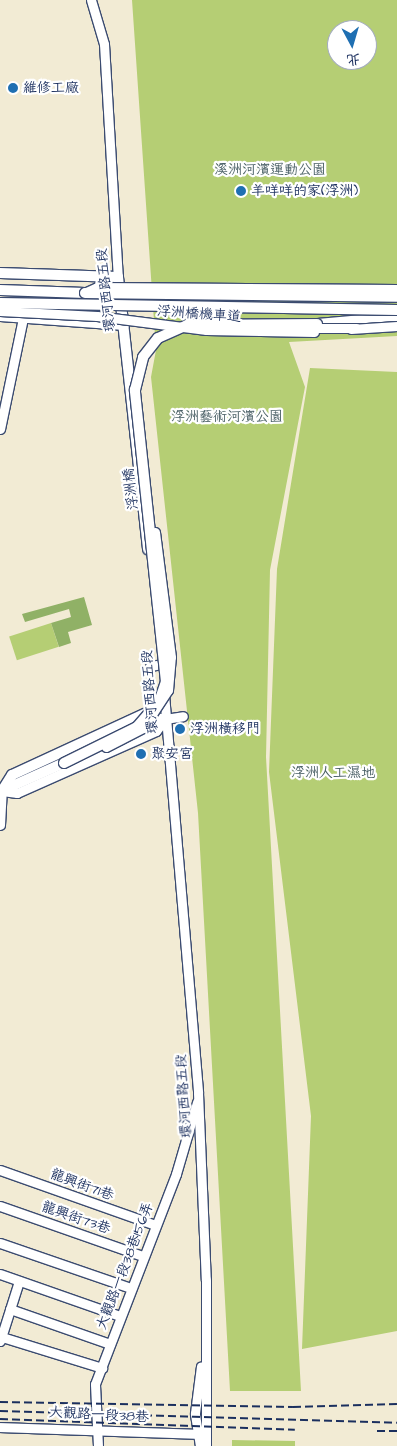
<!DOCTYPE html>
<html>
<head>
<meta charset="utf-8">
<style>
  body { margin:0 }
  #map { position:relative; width:397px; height:1446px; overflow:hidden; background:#f2ebd4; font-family:"Architects Daughter","LXGW WenKai TC",sans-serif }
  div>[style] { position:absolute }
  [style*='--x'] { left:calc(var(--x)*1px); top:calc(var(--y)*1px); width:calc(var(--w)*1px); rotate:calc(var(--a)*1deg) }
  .green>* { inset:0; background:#b5ce74; transform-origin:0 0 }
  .forest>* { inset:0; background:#90b166 }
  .roads { filter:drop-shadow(1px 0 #3b4b70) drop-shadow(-1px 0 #3b4b70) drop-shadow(0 1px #3b4b70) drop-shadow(0 -1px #3b4b70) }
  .minor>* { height:9px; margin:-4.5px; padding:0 4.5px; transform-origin:4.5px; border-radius:4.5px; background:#fff }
  .major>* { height:10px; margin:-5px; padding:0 5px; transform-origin:5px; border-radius:5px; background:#fff }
  .rail>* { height:2px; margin-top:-1px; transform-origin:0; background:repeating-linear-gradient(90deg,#1b2f5e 0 8px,transparent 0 12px) }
  .bridges { filter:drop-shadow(1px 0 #3b4b70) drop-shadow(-1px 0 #3b4b70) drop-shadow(0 1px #3b4b70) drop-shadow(0 -1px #3b4b70) }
  .minor-bridge>* { height:9px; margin:-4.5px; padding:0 4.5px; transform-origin:4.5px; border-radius:4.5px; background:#fff }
  .major-bridge>* { height:10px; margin:-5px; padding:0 5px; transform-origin:5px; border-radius:5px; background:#fff }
  .dots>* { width:14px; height:14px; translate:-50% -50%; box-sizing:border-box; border:2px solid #fff; border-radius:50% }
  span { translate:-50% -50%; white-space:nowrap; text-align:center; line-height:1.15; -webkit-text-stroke:4.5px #fff; paint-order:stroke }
  .poi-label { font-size:14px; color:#1b2f5e }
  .left { translate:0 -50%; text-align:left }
  .park-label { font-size:14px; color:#495f65 }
  .street-label { font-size:14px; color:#1b2f5e }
  .north { position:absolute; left:327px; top:20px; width:50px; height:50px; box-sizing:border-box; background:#fff; border:1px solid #a4acbf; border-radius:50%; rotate:174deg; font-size:14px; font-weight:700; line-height:20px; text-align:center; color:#1b2f5e }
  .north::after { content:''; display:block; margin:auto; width:18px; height:22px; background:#1f6fb2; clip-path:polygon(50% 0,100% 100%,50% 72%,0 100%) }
</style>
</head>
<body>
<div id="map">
  <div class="green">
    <div style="clip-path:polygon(evenodd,132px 0,397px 0,397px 336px,289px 342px,305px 387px,270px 570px,266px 757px,301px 1391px,230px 1391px,198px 813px,151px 377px,156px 350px,132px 0,337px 30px,367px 30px,367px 60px,337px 60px,337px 30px)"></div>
    <div style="clip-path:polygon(310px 368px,397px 372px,397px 1331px,302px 1349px,311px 1116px,269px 772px,277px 569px)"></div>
    <div style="left:51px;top:623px;width:25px;height:44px;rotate:72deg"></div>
    <div style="clip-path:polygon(232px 1440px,295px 1441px,295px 1446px,232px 1446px)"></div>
  </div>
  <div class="forest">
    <div style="clip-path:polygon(84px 597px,92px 625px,68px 632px,71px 643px,59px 647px,51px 623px,71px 617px,69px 609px,25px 622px,22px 614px)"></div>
  </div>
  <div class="roads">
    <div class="minor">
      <div style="--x:91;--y:0;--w:46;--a:73.5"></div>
      <div style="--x:104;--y:44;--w:233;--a:86.6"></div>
      <div style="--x:0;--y:316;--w:124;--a:4.2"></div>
      <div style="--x:0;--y:429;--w:113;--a:-78.3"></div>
      <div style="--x:150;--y:666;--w:12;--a:-9"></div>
      <div style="--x:164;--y:694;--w:400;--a:85.1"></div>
      <div style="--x:198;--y:1093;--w:187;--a:87.6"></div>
      <div style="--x:206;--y:1280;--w:166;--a:90"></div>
      <div style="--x:0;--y:825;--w:34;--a:-87"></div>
      <div style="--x:2;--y:791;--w:15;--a:8"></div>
      <div style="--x:17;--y:793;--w:152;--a:-24"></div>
      <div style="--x:156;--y:731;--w:15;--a:-53"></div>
      <div style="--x:165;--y:719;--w:18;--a:-9"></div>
      <div style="--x:0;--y:1170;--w:164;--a:19.5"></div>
      <div style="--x:0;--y:1206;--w:151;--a:19.3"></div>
      <div style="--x:0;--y:1243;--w:139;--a:19"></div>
      <div style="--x:0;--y:1274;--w:127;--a:19.3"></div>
      <div style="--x:10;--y:1309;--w:106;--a:19.3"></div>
      <div style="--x:2;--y:1337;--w:105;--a:17.2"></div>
      <div style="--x:0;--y:1341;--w:63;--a:-72.4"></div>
      <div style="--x:0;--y:1427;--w:197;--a:2"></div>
      <div style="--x:98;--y:1446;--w:62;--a:-92.8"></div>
      <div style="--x:95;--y:1384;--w:225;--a:-68.9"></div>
      <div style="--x:176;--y:1174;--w:75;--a:-73.7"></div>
      <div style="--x:200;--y:1446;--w:33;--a:-99"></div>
      <div style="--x:195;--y:1413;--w:47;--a:-82.7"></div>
    </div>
    <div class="major">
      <div style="--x:0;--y:273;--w:118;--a:1.9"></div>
      <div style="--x:118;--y:277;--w:274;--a:83.7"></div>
      <div style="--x:0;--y:290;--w:85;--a:2"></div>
      <div style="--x:317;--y:324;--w:80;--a:-5"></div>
      <div style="--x:144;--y:718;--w:21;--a:3"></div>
      <div style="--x:1;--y:791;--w:69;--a:-24"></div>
      <div style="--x:2;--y:791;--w:19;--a:-58"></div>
      <div style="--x:12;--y:775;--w:148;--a:-24.8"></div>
    </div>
  </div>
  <div class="rail">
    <div style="--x:0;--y:1402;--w:293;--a:1"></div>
    <div style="--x:293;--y:1407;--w:104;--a:-1.7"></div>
    <div style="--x:0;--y:1411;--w:397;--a:1.7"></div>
    <div style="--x:0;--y:1419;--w:295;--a:2.1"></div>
    <div style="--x:377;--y:1431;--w:20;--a:0"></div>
  </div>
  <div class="bridges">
    <div class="minor-bridge">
      <div style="--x:86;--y:292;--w:12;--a:-24"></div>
      <div style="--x:97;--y:287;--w:300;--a:0.4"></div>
      <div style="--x:0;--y:311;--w:97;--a:3"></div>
      <div style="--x:97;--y:316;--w:110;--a:7.3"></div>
      <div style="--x:206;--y:330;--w:108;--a:1.1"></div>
      <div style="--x:308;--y:328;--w:48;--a:0"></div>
      <div style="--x:351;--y:329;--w:46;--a:-3.7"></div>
      <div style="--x:106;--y:747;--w:42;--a:-27.2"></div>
      <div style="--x:143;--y:728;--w:45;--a:-56.7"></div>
      <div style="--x:168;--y:690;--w:33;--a:-85"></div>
      <div style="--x:171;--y:657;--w:126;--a:-97.3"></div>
    </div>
    <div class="major-bridge">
      <div style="--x:85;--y:293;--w:312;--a:0.7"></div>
      <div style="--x:0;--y:303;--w:397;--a:1"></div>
      <div style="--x:64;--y:763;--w:81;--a:-26.3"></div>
      <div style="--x:137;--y:727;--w:33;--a:-49"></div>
      <div style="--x:159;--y:702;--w:21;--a:-71"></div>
      <div style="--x:166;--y:682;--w:294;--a:-96.1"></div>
      <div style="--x:135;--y:390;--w:34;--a:-76"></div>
      <div style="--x:143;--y:357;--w:24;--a:-52"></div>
      <div style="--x:158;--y:338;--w:32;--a:-24"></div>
      <div style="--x:187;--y:325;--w:130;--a:-0.4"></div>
    </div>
  </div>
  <div class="dots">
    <div style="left:13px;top:88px;background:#1f6fb2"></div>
    <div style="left:241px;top:191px;background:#1f6fb2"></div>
    <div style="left:180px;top:729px;background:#1f6fb2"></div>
    <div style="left:141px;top:754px;background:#1f6fb2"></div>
  </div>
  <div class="poi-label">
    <span class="left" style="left:23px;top:88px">維修工廠</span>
    <span class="left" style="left:251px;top:191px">羊咩咩的家(浮洲)</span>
    <span class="left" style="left:190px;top:729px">浮洲橫移門</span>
    <span class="left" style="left:151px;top:754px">聚安宮</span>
  </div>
  <div class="park-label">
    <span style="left:270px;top:170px">溪洲河濱運動公園</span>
    <span style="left:227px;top:417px">浮洲藝術河濱公園</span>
    <span style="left:333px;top:773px">浮洲人工濕地</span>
  </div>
  <div class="street-label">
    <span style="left:106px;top:290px;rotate:-96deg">環河西路五段</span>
    <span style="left:199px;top:314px;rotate:4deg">浮洲橋機車道</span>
    <span style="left:131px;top:489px;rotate:-97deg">浮洲橋</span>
    <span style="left:150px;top:692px;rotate:-94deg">環河西路五段</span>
    <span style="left:184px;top:1096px;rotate:-94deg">環河西路五段</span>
    <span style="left:82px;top:1185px;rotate:20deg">龍興街71巷</span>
    <span style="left:76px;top:1218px;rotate:19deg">龍興街73巷</span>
    <span style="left:125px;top:1266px;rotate:-69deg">大觀路一段38巷156弄</span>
    <span style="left:99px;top:1415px;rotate:3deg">大觀路一段38巷</span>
  </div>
  <div class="north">北</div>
</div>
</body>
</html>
